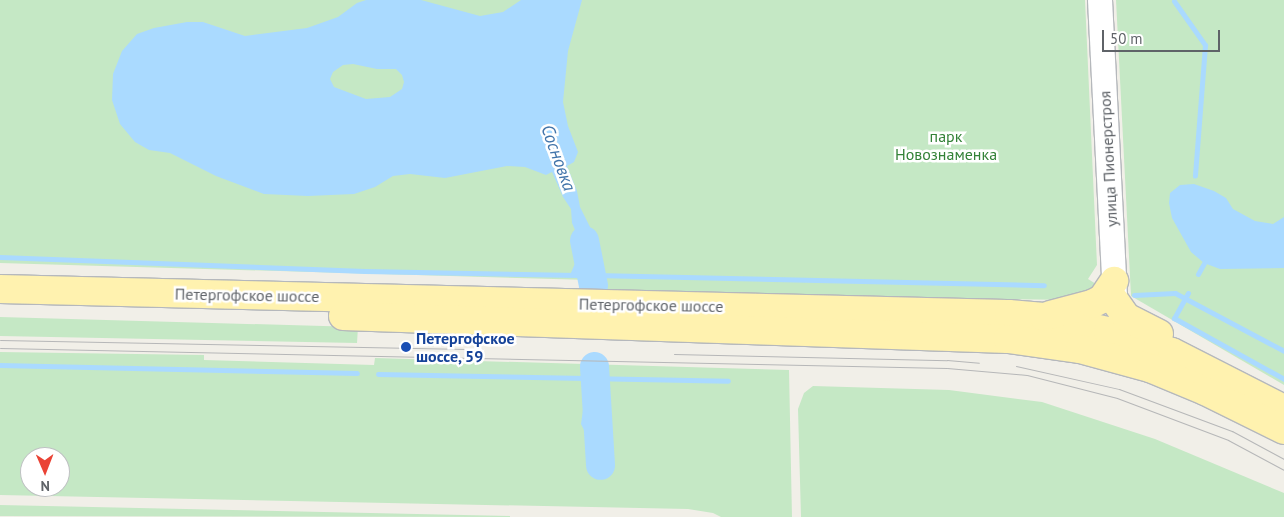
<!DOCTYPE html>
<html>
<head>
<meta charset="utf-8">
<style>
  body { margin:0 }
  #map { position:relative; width:1284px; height:517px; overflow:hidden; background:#f1efe8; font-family:"PT Sans",sans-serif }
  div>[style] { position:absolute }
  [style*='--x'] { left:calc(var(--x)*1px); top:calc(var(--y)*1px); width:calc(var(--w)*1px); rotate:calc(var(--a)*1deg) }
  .green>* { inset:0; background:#c5e8c5 }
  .water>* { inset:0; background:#aadaff }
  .stream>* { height:5px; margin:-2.5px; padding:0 2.5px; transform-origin:2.5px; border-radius:2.5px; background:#aadaff }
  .river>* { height:29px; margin:-14.5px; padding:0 14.5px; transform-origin:14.5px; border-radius:14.5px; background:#aadaff }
  .roads { filter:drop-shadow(1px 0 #b5b8bc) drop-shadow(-1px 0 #b5b8bc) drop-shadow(0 1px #b5b8bc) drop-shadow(0 -1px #b5b8bc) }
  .minor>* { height:24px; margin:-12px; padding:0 12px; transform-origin:12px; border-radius:12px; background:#fff }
  .major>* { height:28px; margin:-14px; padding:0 14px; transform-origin:14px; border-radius:14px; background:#fff2af }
  .tram>* { height:1px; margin:-0.5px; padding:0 0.5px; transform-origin:0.5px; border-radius:0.5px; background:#b6b7b8 }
  .dots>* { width:14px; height:14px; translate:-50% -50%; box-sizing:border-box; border:2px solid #fff; border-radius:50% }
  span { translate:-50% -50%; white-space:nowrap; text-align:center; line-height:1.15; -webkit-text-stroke:5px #fff; paint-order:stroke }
  .park-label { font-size:16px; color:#348238 }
  .street-label { font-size:16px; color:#5f6368 }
  .transit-label { font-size:16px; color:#164399; font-weight:700 }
  .left { translate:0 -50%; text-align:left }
  .water-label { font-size:18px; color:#4174aa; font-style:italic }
  .north { position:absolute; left:20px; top:447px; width:50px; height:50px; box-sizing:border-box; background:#fff; border:1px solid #bfc1c3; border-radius:50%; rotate:179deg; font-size:14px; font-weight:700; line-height:20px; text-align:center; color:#5f6368 }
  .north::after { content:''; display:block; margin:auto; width:18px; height:22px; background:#ea4335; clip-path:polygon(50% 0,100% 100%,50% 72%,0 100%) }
  .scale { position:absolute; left:1102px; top:30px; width:118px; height:22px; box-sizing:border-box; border:2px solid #5f6368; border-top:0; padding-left:6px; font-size:15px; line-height:18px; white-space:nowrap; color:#5f6368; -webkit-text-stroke:4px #fff; paint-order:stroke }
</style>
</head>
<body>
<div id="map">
  <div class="green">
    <div style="clip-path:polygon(0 0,1085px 0,1097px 265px,1088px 279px,1096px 284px,1096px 293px,1081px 300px,994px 299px,923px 303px,591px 295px,590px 280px,0 263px)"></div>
    <div style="clip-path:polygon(1116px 0,1284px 0,1284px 385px,1131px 296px)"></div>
    <div style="clip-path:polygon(0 317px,358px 327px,357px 343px,0 336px)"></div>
    <div style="clip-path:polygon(evenodd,0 352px,204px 355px,204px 360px,374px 365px,375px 358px,789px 370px,792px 517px,721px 517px,713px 513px,688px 509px,0 495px,0 352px,30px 457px,60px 457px,60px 487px,30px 487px,30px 457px)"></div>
    <div style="clip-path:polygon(813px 386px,949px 390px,1042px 402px,1155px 439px,1284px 493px,1284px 517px,801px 517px,798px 409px,804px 393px)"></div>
    <div style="clip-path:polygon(0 505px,510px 516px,510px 517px,0 516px)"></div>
  </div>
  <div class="water">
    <div style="clip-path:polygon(evenodd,366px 0,421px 0,480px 16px,503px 12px,521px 0,582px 0,568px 51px,563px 102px,568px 126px,578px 152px,574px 162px,567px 166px,577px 191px,580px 207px,590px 227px,589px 257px,600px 276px,591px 278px,593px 285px,570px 275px,576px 261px,575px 230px,572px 223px,571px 209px,563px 197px,552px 172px,546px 175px,525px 167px,507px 166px,445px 178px,410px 174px,393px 176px,375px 187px,354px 194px,308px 196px,264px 194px,216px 176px,170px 153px,149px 150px,135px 142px,120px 124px,112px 100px,113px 74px,122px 51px,137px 34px,154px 28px,187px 22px,203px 22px,245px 36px,307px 28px,338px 17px,357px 3px,366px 0,353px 64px,377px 69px,396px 69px,402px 75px,404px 82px,402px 89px,390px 97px,366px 99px,334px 87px,330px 79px,333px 72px,343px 65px,353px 64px)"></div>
    <div style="clip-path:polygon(1194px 184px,1214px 191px,1226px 198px,1233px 209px,1255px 221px,1273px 224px,1284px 217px,1284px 268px,1220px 269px,1204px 263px,1191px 252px,1172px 218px,1169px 203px,1170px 193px,1180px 185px)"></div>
    <div style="clip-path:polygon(584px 377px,596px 377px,597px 414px,593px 421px,598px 426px,592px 431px,594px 433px,593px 455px,590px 459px,591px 462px,598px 462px,598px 466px,586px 464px,587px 436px,581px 424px,585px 395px)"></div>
  </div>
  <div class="stream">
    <div style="--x:1174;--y:1;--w:54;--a:54.8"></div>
    <div style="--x:1205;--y:45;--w:131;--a:94.4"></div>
    <div style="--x:0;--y:257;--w:365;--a:2.2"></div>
    <div style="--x:365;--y:271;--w:212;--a:1.1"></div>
    <div style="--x:1198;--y:274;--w:13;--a:-61"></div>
    <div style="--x:595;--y:275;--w:449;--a:1.3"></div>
    <div style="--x:1188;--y:293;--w:29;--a:119"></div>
    <div style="--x:1174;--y:318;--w:126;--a:29"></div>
    <div style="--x:1134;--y:295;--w:41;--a:-2.8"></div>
    <div style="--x:1175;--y:293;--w:123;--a:28"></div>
    <div style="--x:0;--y:365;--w:357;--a:1.3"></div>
    <div style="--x:378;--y:374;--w:350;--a:1.1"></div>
  </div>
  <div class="river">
    <div style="--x:584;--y:240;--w:46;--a:78.7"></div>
    <div style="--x:594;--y:366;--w:99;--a:86.5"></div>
  </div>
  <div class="roads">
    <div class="minor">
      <div style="--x:1100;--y:0;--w:300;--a:87.1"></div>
    </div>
    <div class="major">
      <div style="--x:0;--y:289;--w:1009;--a:1.42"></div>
      <div style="--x:1009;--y:314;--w:35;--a:5"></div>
      <div style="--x:1044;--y:317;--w:66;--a:12.3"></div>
      <div style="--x:1108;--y:331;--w:67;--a:18.2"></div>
      <div style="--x:1172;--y:352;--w:126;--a:27"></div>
      <div style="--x:1115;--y:301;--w:19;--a:55"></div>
      <div style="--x:1126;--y:317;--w:37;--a:27"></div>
      <div style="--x:1050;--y:315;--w:43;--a:-14.7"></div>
      <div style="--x:1092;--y:304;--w:11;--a:-27"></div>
      <div style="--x:1102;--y:299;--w:22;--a:-56"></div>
      <div style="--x:343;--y:316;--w:665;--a:1.98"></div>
      <div style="--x:1008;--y:339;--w:73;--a:7.9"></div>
      <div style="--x:1080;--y:349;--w:73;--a:15.2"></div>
      <div style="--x:1150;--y:368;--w:60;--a:22.7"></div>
      <div style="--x:1205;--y:391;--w:88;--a:26.3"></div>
    </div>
  </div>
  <div class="tram">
    <div style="--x:0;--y:340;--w:467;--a:1.1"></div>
    <div style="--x:0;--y:348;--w:947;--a:1.21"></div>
    <div style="--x:947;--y:368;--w:80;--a:5"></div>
    <div style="--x:1027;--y:375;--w:93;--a:14.3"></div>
    <div style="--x:1117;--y:398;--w:119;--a:20.7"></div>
    <div style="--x:1228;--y:440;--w:64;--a:28.2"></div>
    <div style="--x:674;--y:354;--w:273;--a:1.3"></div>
    <div style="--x:947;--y:360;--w:32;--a:5"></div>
    <div style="--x:1016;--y:366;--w:106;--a:12.6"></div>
    <div style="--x:1119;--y:389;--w:121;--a:20.4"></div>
    <div style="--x:1232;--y:431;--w:59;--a:28.3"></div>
  </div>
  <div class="dots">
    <div style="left:406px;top:347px;background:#1a4fb4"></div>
  </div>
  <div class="park-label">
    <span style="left:946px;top:145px">парк<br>Новознаменка</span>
  </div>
  <div class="street-label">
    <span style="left:1108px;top:159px;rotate:-93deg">улица Пионерстроя</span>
    <span style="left:247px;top:295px;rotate:1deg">Петергофское шоссе</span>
    <span style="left:651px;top:305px;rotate:1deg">Петергофское шоссе</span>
  </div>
  <div class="transit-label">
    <span class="left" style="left:416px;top:347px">Петергофское<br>шоссе, 59</span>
  </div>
  <div class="water-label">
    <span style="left:558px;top:158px;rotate:70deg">Сосновка</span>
  </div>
  <div class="north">N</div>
  <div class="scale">50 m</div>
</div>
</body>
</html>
